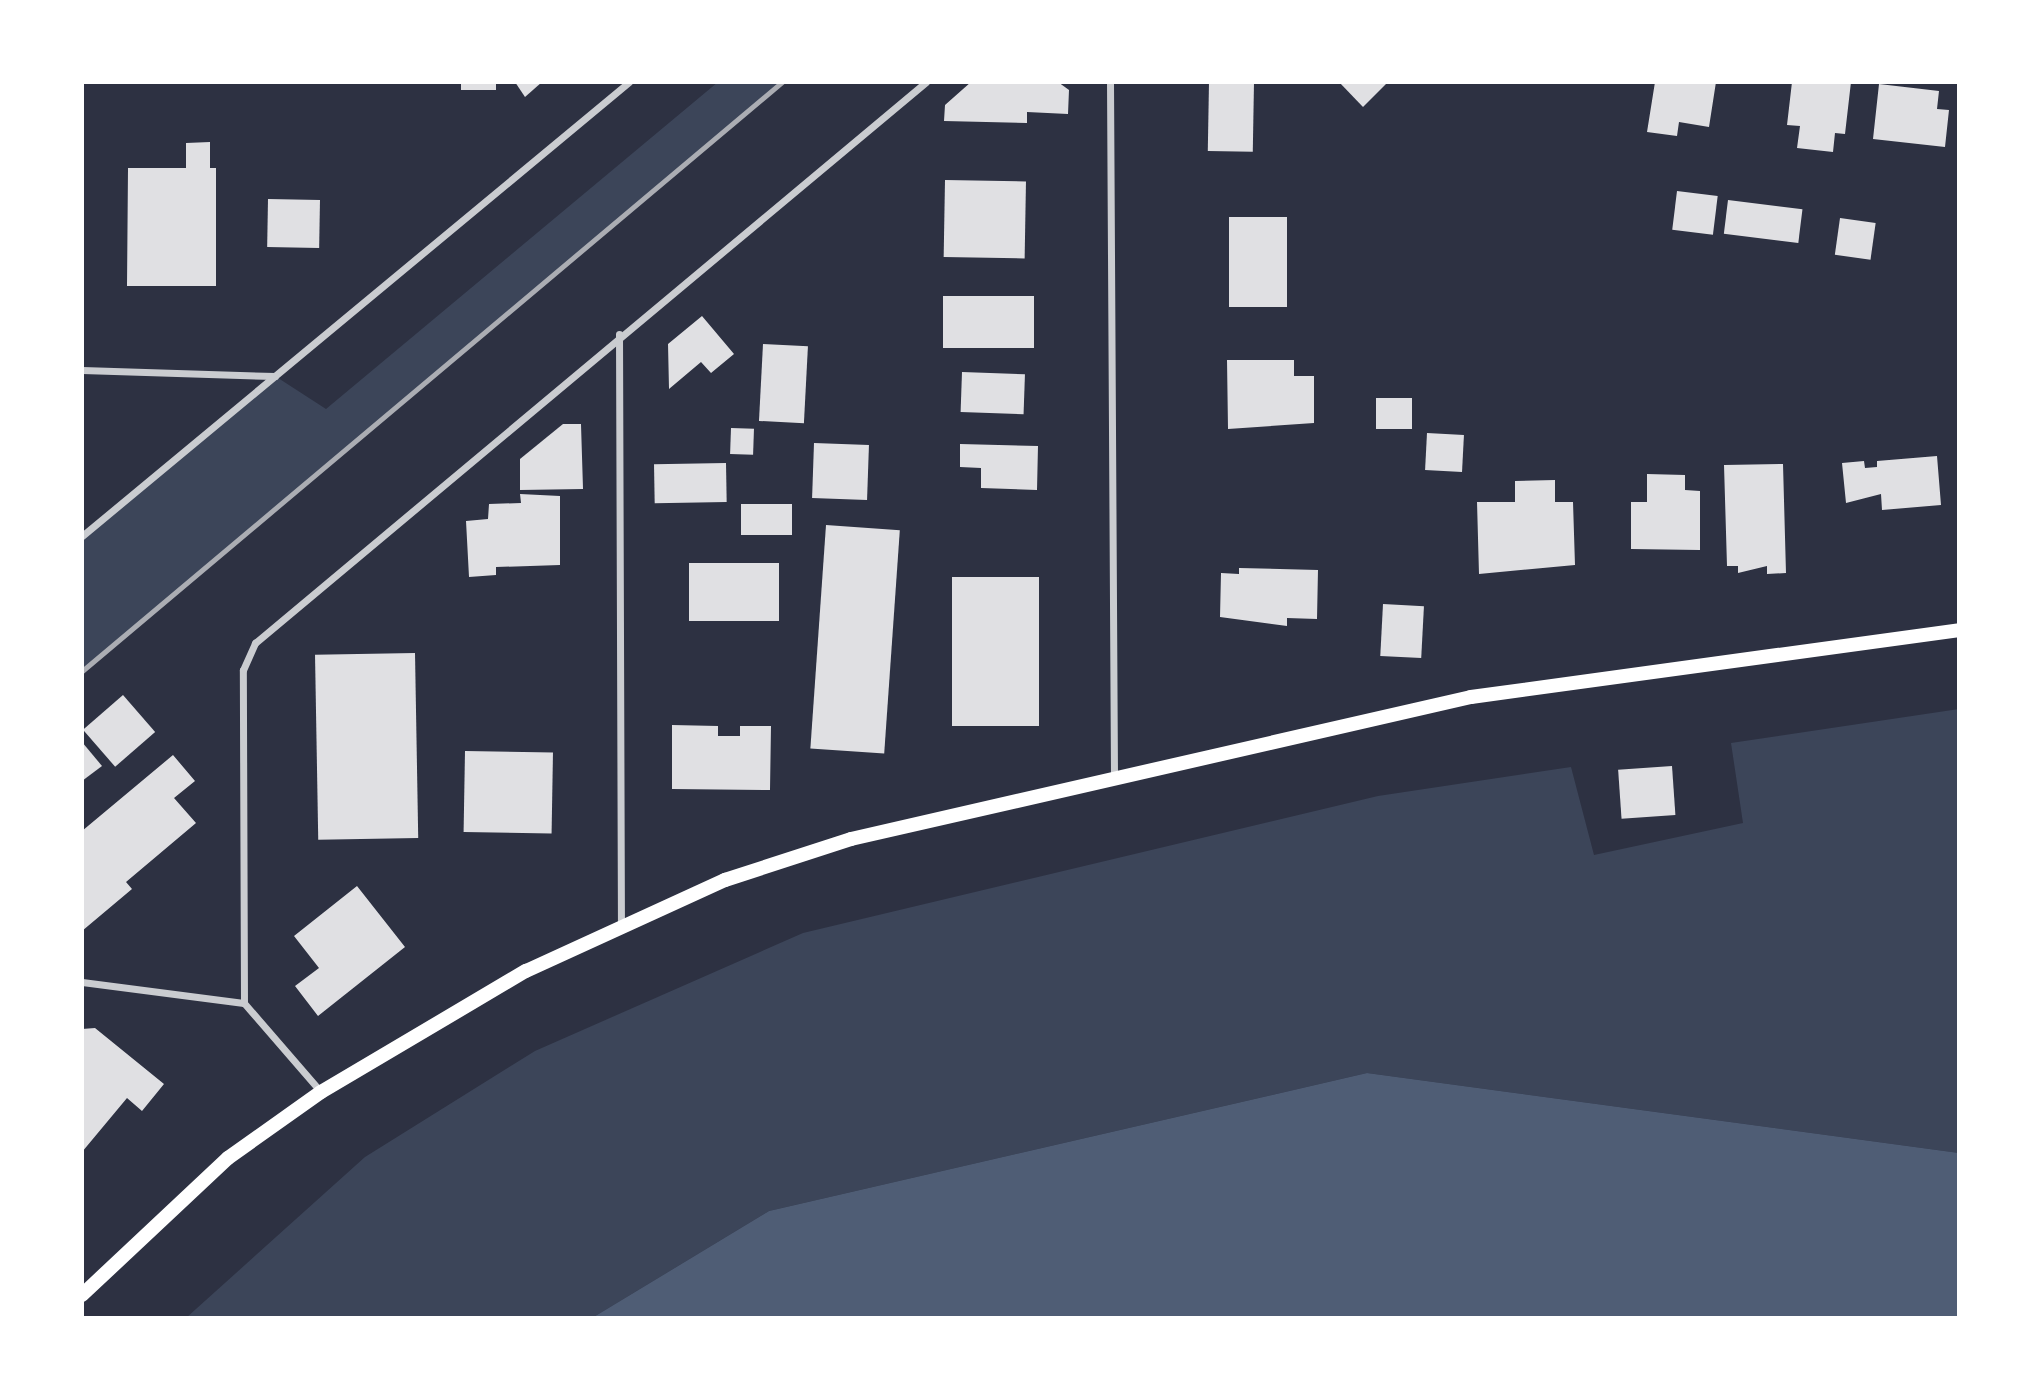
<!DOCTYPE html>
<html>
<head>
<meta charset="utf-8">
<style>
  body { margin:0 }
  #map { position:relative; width:2041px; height:1400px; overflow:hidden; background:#2d3142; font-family:"Nunito Sans",sans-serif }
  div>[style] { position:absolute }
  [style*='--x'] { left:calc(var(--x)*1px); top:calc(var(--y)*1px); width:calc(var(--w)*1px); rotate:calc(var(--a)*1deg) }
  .green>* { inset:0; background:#3c4559 }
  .water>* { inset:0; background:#4f5d75 }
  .building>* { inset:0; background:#e0e0e3; transform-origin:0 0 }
  .minor>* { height:7px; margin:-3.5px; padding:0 3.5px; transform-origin:3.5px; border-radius:3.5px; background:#caccd0 }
  .secondary>* { height:14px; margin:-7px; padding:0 7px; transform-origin:7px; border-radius:7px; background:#fff }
  .rail>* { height:5px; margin:-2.5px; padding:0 2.5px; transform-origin:2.5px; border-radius:2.5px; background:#abadb3 }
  span { translate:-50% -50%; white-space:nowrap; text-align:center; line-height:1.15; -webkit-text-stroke:7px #fff; paint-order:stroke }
  .frame { position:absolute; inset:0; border:84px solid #fff; pointer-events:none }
</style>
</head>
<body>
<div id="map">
  <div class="green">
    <div style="clip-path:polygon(718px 82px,782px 82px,82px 671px,82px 536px,275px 376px,326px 409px)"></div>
    <div style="clip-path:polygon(1959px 709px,1959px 1153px,1367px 1073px,769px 1211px,592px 1318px,186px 1318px,365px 1157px,535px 1051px,803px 933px,1378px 796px,1571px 767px,1594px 855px,1743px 823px,1731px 743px)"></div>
  </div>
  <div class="water">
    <div style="clip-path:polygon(1367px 1073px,1959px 1153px,1959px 1318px,592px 1318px,769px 1211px)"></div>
  </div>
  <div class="building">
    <div style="left:461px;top:82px;width:35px;height:8px"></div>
    <div style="clip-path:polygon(515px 82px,542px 82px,525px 97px)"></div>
    <div style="clip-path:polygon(971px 82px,1058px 82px,1069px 90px,1068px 114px,1027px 112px,1027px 123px,944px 121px,945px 105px)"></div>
    <div style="left:1209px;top:82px;width:45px;height:69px;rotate:1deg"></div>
    <div style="clip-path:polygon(1339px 82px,1388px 82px,1363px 107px)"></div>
    <div style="clip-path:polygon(1655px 82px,1716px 82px,1709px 127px,1679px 122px,1677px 136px,1647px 132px)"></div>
    <div style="clip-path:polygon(1792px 82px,1851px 82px,1845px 134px,1835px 133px,1833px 152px,1797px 148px,1800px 126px,1787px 125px)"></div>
    <div style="clip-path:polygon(1879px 84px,1939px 91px,1937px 109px,1949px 110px,1945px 147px,1873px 139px)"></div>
    <div style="clip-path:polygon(210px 142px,210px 168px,216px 168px,216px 286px,127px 286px,128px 168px,186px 168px,186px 143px)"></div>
    <div style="left:945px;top:180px;width:81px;height:77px;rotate:1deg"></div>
    <div style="left:1677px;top:191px;width:41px;height:39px;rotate:7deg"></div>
    <div style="left:268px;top:199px;width:52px;height:48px;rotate:1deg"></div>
    <div style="left:1728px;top:200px;width:75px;height:34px;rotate:7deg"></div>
    <div style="left:1229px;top:217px;width:58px;height:90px"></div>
    <div style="left:1840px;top:218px;width:36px;height:37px;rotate:8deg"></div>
    <div style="left:943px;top:296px;width:91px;height:52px"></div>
    <div style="clip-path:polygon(702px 316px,734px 354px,711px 373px,701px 362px,669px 389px,668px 344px)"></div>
    <div style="left:763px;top:344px;width:45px;height:77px;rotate:3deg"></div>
    <div style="clip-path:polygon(1227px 360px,1294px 360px,1294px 376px,1314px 376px,1314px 423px,1228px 429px)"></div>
    <div style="left:962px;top:372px;width:63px;height:40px;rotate:2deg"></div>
    <div style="left:1376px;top:398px;width:36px;height:31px"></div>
    <div style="clip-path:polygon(563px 424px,581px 424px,583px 489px,520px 490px,520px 459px)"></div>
    <div style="left:731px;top:428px;width:23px;height:26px;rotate:2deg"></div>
    <div style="left:1427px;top:433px;width:37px;height:37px;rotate:3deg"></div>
    <div style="left:814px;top:443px;width:55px;height:55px;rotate:2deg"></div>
    <div style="clip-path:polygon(960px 444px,1038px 446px,1037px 490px,981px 488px,981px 468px,960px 467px)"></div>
    <div style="clip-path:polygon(1937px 456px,1941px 505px,1882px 510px,1881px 494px,1846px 503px,1842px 463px,1864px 461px,1865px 468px,1877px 467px,1877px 461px)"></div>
    <div style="left:726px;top:463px;width:39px;height:72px;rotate:89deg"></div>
    <div style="clip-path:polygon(1783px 464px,1786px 573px,1767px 574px,1767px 566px,1738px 573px,1738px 566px,1727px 566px,1724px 465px)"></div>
    <div style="clip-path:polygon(1647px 474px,1685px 475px,1685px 490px,1700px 491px,1700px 550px,1631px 549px,1631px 502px,1647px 502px)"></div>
    <div style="clip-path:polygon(1555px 480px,1555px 502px,1573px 502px,1575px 565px,1479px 574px,1477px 502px,1515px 502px,1515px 481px)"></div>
    <div style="clip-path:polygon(520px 494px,560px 496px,560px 565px,496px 567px,496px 575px,469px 577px,466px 521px,488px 519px,489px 504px,521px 503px)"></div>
    <div style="left:741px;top:504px;width:51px;height:31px"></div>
    <div style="left:826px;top:525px;width:74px;height:224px;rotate:4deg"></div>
    <div style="left:689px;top:563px;width:90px;height:58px"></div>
    <div style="clip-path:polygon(1239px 568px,1318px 570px,1317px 619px,1287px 618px,1287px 626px,1220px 617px,1221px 573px,1239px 574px)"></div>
    <div style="left:952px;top:577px;width:87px;height:149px"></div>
    <div style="left:1383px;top:604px;width:41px;height:52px;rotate:3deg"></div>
    <div style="left:415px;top:653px;width:185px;height:100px;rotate:89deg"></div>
    <div style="left:123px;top:695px;width:49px;height:53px;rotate:49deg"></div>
    <div style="clip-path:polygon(672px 725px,718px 726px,718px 736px,740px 736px,740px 726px,771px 726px,770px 790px,672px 789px)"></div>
    <div style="clip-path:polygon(82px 742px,102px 766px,82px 781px)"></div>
    <div style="left:465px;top:751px;width:88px;height:81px;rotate:1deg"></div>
    <div style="clip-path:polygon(173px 755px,195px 781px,174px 798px,196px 823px,126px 882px,132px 889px,82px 931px,82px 831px)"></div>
    <div style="left:1672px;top:766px;width:49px;height:54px;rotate:86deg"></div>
    <div style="clip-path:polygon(357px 886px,405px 947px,318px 1016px,295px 986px,319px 968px,294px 936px)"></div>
    <div style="clip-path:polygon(95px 1028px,164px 1084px,142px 1111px,127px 1098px,82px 1152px,82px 1029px)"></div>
  </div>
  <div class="minor">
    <div style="--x:1110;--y:82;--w:696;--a:89.67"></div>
    <div style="--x:619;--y:334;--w:589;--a:89.81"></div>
    <div style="--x:82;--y:370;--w:193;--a:1.8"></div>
    <div style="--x:82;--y:536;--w:711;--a:-39.69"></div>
    <div style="--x:82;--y:982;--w:163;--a:7.4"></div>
    <div style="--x:244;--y:1003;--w:118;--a:49.1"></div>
    <div style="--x:244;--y:1003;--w:333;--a:-90.2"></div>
    <div style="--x:243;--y:670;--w:30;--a:-66"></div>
    <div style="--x:255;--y:643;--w:875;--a:-39.9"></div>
  </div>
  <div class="secondary">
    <div style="--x:82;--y:1295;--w:200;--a:-43.2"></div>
    <div style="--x:228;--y:1158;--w:114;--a:-35.4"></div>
    <div style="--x:321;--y:1092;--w:238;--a:-30.6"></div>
    <div style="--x:526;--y:971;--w:219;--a:-24.6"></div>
    <div style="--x:725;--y:880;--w:133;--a:-18"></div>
    <div style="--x:851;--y:839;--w:636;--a:-12.9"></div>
    <div style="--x:1471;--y:697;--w:493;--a:-7.8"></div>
  </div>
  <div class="rail">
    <div style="--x:82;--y:671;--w:915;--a:-40.08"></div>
  </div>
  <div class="frame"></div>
</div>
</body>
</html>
